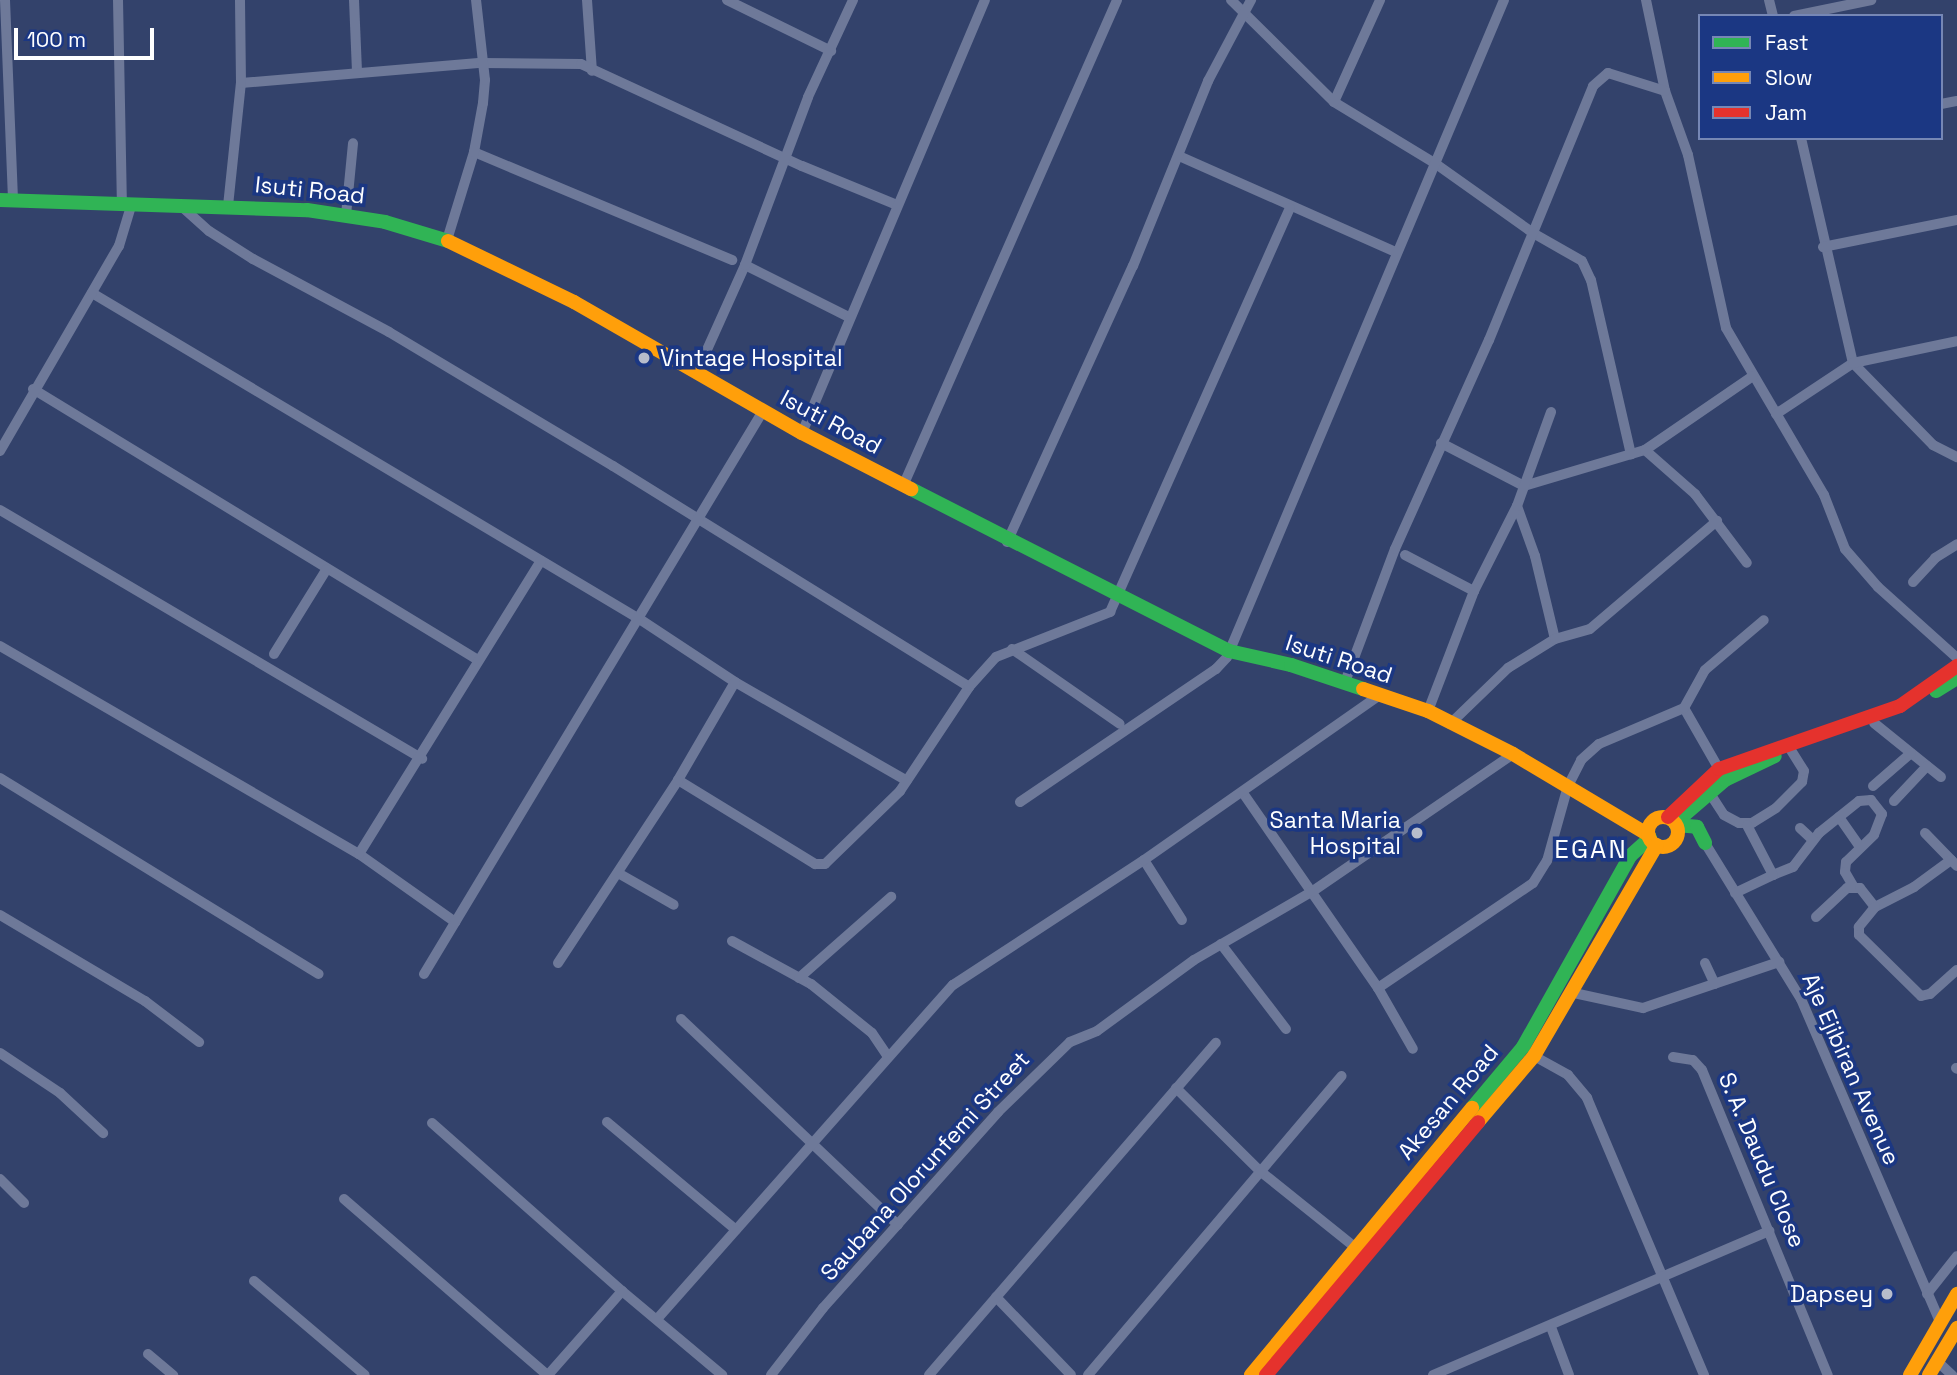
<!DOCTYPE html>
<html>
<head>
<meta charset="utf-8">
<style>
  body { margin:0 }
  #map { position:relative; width:1957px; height:1375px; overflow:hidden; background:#33426b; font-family:"Space Grotesk",sans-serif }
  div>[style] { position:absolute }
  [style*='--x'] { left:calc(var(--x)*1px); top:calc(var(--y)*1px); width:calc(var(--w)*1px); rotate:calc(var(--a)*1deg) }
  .street>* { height:10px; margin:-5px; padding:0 5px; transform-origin:5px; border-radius:5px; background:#6e7999 }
  .fast>* { height:14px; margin:-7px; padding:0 7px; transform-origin:7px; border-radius:7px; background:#30b455 }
  .slow>* { height:14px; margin:-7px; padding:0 7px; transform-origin:7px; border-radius:7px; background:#ff9f0a }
  .slow>.ring { margin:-7px; padding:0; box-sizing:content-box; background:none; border:14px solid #ff9f0a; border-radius:50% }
  .jam>* { height:14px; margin:-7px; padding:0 7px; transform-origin:7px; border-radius:7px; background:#e5322d }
  .dots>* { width:19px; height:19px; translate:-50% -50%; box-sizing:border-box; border:4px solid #1b3783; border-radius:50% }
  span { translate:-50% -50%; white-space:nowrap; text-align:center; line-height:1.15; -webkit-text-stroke:7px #1b3783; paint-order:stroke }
  .street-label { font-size:23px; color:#fff }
  .poi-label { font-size:23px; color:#fff }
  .left { translate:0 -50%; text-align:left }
  .right { translate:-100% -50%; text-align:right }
  .quarter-label { font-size:26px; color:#fff; letter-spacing:2px }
  .legend { position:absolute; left:1698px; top:14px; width:245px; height:126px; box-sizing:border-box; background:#1b3783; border:2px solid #7687b5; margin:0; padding:9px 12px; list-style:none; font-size:21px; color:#fff }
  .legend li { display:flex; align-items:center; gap:14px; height:35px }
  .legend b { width:35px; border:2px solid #7687b5 }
  .scale { position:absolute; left:14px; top:28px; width:140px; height:32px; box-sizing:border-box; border:4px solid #fff; border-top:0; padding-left:9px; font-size:21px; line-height:24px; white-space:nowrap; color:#fff; -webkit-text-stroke:5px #1b3783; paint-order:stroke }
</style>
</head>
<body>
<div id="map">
  <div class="street">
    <div style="--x:5;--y:0;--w:200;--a:87.7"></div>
    <div style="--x:118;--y:0;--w:204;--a:88.9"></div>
    <div style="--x:354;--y:0;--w:73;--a:87.6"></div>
    <div style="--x:587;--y:0;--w:71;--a:86"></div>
    <div style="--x:727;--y:0;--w:116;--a:26.1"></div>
    <div style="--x:1231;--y:0;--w:145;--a:44.7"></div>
    <div style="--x:1334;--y:102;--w:119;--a:31.3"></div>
    <div style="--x:1436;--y:164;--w:119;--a:35.4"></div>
    <div style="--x:1533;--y:233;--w:56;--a:29.7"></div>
    <div style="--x:1582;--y:261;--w:21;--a:65"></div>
    <div style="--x:1591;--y:280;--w:179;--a:77.1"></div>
    <div style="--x:1646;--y:0;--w:93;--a:78.2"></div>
    <div style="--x:1665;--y:91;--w:68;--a:70.2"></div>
    <div style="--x:1688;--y:155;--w:177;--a:77.6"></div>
    <div style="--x:1726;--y:328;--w:194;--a:59.6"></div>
    <div style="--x:1824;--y:495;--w:58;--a:68.7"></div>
    <div style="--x:1845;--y:549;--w:50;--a:49"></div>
    <div style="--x:1878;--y:587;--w:106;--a:41.9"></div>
    <div style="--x:1769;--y:0;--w:16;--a:76"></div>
    <div style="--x:1794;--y:16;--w:79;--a:-11.7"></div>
    <div style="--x:241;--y:83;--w:241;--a:-4.8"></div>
    <div style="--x:481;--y:63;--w:100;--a:0.6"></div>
    <div style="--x:581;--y:64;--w:243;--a:24.8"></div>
    <div style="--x:802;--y:166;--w:103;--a:22.3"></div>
    <div style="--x:1334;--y:102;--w:112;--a:-65.7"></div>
    <div style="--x:1941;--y:104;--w:16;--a:-11"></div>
    <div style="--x:1801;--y:138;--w:231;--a:77"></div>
    <div style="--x:1853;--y:363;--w:115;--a:45.7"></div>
    <div style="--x:1933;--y:445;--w:27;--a:27"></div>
    <div style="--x:474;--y:152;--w:280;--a:22.7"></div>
    <div style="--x:1179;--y:156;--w:237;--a:23.9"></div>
    <div style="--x:180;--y:205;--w:39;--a:42"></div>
    <div style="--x:209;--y:231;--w:52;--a:32.5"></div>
    <div style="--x:253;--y:259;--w:154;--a:28.2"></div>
    <div style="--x:389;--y:332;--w:261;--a:30.9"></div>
    <div style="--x:613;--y:466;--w:419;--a:31.8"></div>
    <div style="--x:228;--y:206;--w:124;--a:-84"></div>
    <div style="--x:241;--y:83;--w:83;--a:-90.7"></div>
    <div style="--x:346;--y:215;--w:72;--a:-84.4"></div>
    <div style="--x:447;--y:240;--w:92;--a:-72.9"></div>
    <div style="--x:474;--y:152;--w:50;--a:-79.6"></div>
    <div style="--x:483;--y:103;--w:23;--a:-85"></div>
    <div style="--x:485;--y:80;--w:81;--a:-96.4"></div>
    <div style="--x:1823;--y:247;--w:137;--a:-11.4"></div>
    <div style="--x:745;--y:265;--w:116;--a:26.6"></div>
    <div style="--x:92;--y:293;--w:639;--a:30.78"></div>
    <div style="--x:641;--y:620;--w:113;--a:33.4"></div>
    <div style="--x:735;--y:682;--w:198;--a:29.9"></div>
    <div style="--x:697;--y:372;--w:117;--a:-65.8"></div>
    <div style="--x:745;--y:265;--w:179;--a:-69.4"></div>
    <div style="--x:808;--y:97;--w:107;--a:-65.1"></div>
    <div style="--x:33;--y:389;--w:521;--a:31.34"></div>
    <div style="--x:1776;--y:414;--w:92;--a:-33.5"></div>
    <div style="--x:1853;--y:363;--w:106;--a:-11.9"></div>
    <div style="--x:802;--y:433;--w:470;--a:-67.1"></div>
    <div style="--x:1441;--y:443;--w:93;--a:27.4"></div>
    <div style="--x:1524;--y:486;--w:126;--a:-16.6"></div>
    <div style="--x:1645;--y:450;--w:131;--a:-34.4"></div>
    <div style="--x:1645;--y:450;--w:67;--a:41.3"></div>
    <div style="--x:1695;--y:494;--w:86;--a:53"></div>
    <div style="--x:0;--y:451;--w:237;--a:-59.9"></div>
    <div style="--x:119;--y:246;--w:45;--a:-73.2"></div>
    <div style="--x:903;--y:486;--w:531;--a:-66.23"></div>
    <div style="--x:1517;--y:506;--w:53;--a:70.2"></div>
    <div style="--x:1535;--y:556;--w:85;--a:76.5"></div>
    <div style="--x:0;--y:510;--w:490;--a:30.5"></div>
    <div style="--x:1007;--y:542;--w:303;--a:-65.5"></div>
    <div style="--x:1133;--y:266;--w:200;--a:-67.9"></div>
    <div style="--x:1208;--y:81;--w:92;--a:-62"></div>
    <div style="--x:1405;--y:555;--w:78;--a:27.6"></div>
    <div style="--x:1913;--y:582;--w:33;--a:-47"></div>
    <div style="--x:1935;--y:558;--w:26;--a:-32"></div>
    <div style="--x:0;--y:646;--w:415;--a:30.1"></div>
    <div style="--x:359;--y:854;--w:118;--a:35.3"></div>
    <div style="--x:1012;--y:649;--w:131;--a:34.8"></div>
    <div style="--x:274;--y:654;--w:99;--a:-58.2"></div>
    <div style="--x:1345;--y:682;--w:142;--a:-69.4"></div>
    <div style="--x:1395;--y:549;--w:229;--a:-65.8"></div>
    <div style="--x:1489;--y:340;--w:274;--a:-67.7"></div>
    <div style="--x:1593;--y:86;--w:20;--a:-41"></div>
    <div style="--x:1608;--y:73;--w:60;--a:17.5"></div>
    <div style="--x:1684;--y:708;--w:70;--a:60.2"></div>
    <div style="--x:1428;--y:711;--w:129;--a:-69"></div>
    <div style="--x:1474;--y:591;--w:95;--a:-63.2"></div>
    <div style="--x:1517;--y:506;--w:100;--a:-70.1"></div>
    <div style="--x:1874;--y:723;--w:86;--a:38.9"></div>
    <div style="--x:1450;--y:724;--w:81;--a:-44"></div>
    <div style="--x:1508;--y:668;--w:55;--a:-31.7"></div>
    <div style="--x:1555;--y:639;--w:36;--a:-16"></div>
    <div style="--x:1590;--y:629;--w:167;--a:-40.4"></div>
    <div style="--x:0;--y:778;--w:374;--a:31.6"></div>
    <div style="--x:678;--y:780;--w:161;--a:31.5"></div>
    <div style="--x:815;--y:864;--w:10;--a:0"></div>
    <div style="--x:825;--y:864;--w:105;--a:-44.2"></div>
    <div style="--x:900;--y:791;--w:125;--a:-56.4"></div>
    <div style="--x:969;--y:687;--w:40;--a:-48"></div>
    <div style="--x:996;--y:657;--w:123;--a:-21.5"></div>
    <div style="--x:1110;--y:612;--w:442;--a:-66"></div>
    <div style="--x:1873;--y:786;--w:50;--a:-41"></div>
    <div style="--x:1709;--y:792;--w:27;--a:57"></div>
    <div style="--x:1724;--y:815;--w:17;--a:28"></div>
    <div style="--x:1739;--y:823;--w:13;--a:0"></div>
    <div style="--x:1752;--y:823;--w:28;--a:-32"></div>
    <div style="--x:1776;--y:808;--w:37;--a:-45"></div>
    <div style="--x:1802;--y:782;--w:11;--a:-80"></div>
    <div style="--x:1804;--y:771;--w:25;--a:-122"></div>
    <div style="--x:1243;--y:793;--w:237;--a:55.3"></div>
    <div style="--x:1378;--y:988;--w:70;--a:60.2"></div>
    <div style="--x:1894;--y:801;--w:48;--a:-46.7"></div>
    <div style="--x:1020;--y:802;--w:237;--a:-34.2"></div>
    <div style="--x:1216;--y:669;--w:16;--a:-47"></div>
    <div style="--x:1227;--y:657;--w:713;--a:-67.14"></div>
    <div style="--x:1839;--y:817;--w:37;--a:55"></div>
    <div style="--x:1800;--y:828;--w:18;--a:43"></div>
    <div style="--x:1925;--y:833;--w:46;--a:45.9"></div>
    <div style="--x:1705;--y:843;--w:183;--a:58.4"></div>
    <div style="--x:1801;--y:999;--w:352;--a:66.7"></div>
    <div style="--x:359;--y:854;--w:345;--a:-58.2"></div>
    <div style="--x:1144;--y:860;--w:71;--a:57.7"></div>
    <div style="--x:618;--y:873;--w:64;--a:29.7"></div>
    <div style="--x:1773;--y:875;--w:22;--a:-22"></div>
    <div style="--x:1793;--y:867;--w:43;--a:-52.6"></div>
    <div style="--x:1819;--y:833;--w:51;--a:-38.7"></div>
    <div style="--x:1859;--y:801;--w:12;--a:-5"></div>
    <div style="--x:1871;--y:800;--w:18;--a:52"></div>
    <div style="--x:1882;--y:814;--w:22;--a:111"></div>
    <div style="--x:1874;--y:835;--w:39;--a:136"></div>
    <div style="--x:1846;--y:862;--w:10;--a:96"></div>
    <div style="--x:1845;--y:872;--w:16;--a:60"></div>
    <div style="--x:1735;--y:893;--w:42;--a:-25.3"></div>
    <div style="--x:1773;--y:875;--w:56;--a:-117.5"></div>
    <div style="--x:1875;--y:907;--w:44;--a:-27.1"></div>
    <div style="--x:1914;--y:887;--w:46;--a:-36.1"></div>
    <div style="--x:0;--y:915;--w:169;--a:30.7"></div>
    <div style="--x:145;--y:1001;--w:68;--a:37.2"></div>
    <div style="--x:1816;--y:917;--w:42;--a:-43.1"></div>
    <div style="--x:1847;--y:888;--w:13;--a:0"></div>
    <div style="--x:1860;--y:888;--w:24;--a:52"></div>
    <div style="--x:1875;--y:907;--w:26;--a:129"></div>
    <div style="--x:1859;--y:927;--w:8;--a:90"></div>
    <div style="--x:1859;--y:935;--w:87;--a:44.5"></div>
    <div style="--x:1921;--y:996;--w:9;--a:-13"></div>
    <div style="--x:1930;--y:994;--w:36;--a:-42"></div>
    <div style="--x:732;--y:941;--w:90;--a:28.6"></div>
    <div style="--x:811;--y:984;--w:78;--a:38.8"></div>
    <div style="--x:872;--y:1033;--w:27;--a:56"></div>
    <div style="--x:1221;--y:944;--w:107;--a:52.6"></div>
    <div style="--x:558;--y:963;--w:219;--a:-56.7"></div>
    <div style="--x:678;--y:780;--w:113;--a:-59.8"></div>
    <div style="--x:1705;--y:963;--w:23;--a:65"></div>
    <div style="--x:424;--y:974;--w:657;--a:-58.95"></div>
    <div style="--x:799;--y:978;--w:123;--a:-41.4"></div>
    <div style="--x:1378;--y:988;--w:187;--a:-34.1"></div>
    <div style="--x:1533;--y:883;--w:26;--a:-58"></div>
    <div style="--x:1547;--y:861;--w:78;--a:-74.4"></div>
    <div style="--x:1568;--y:786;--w:29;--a:-63"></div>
    <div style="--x:1581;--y:760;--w:24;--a:-42"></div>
    <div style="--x:1599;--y:744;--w:92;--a:-23"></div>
    <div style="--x:1684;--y:708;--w:43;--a:-61.1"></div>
    <div style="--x:1705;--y:670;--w:77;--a:-40.3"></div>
    <div style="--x:1574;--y:993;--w:71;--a:12.3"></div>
    <div style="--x:1643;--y:1008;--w:144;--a:-18.7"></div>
    <div style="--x:681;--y:1019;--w:299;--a:43.5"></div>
    <div style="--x:0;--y:1053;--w:72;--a:33.7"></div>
    <div style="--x:60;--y:1093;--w:59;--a:42.9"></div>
    <div style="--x:1534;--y:1056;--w:39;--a:29"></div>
    <div style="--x:1568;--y:1075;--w:30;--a:50"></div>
    <div style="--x:1587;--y:1098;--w:301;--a:67.1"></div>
    <div style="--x:1673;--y:1057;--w:20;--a:9"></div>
    <div style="--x:1693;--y:1060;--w:13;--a:48"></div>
    <div style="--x:1702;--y:1070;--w:330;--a:67.6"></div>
    <div style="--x:1956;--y:1068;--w:1;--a:45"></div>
    <div style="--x:1176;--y:1088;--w:118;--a:44.7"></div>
    <div style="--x:1260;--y:1171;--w:122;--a:38.7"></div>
    <div style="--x:607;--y:1122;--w:168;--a:39.9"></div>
    <div style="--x:432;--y:1123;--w:254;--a:41.5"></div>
    <div style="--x:0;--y:1179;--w:34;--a:45"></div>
    <div style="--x:344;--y:1199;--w:269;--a:40.9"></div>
    <div style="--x:254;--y:1281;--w:145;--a:40.3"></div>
    <div style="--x:1927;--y:1294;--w:48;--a:-51.7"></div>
    <div style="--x:996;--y:1297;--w:108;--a:46.1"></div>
    <div style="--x:658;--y:1318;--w:445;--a:-48.5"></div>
    <div style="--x:953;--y:985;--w:228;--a:-33.2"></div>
    <div style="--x:1144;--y:860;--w:288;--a:-35"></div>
    <div style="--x:1551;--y:1327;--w:51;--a:69.4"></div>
    <div style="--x:148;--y:1354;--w:33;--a:40"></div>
    <div style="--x:1937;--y:1361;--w:21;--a:43"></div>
    <div style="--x:548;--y:1375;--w:112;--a:-48.6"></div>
    <div style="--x:622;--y:1291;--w:131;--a:40"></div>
    <div style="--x:771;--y:1375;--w:85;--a:-52.2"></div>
    <div style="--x:823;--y:1308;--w:263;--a:-48.2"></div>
    <div style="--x:998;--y:1112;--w:100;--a:-44.2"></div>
    <div style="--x:1070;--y:1042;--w:29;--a:-22"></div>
    <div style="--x:1097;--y:1031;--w:120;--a:-36.2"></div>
    <div style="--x:1194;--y:960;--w:138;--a:-30.1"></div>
    <div style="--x:1313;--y:891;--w:242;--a:-34.4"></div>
    <div style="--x:929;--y:1375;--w:439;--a:-49.2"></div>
    <div style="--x:1088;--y:1375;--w:392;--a:-49.7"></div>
    <div style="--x:1433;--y:1375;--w:366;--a:-23.2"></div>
  </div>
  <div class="fast">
    <div style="--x:0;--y:200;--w:307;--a:1.9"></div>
    <div style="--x:307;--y:210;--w:79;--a:8.7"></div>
    <div style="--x:385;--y:222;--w:66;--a:16.8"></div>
    <div style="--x:911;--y:489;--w:357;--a:27"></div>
    <div style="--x:1229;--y:651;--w:64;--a:12.7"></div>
    <div style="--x:1291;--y:665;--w:76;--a:18.4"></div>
    <div style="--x:1936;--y:691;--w:25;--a:-32"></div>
    <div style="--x:1675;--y:823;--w:66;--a:-40.7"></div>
    <div style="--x:1725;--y:780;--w:55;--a:-25.6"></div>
    <div style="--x:1676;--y:825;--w:21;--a:5"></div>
    <div style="--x:1697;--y:827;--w:18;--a:63"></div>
    <div style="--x:1472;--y:1108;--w:80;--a:-50.1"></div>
    <div style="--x:1523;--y:1047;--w:219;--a:-60.7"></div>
    <div style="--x:1630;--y:856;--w:27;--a:-42"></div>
  </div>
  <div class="slow">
    <div style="--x:448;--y:241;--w:140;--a:25.8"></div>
    <div style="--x:574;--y:302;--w:263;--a:29.9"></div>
    <div style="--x:802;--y:433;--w:123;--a:27.2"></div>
    <div style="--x:1363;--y:689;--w:69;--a:18.7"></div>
    <div style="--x:1428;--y:711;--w:95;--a:26.8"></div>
    <div style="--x:1513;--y:754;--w:158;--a:30.8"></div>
    <div class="ring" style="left:1648px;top:817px;width:16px;height:16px"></div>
    <div style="--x:1478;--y:1122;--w:87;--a:-49.7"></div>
    <div style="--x:1534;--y:1056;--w:244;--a:-59.8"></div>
    <div style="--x:1251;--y:1375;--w:347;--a:-50.4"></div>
    <div style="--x:1910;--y:1375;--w:94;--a:-59.9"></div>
    <div style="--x:1929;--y:1375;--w:55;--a:-59.2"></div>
  </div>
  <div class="jam">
    <div style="--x:1668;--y:817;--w:70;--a:-43.3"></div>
    <div style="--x:1719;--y:769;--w:192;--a:-19.2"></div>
    <div style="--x:1900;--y:706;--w:70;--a:-35.1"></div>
    <div style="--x:1266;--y:1375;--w:330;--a:-50"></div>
  </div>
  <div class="dots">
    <div style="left:644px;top:358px;background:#b8bdcb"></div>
    <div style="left:1417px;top:833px;background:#b8bdcb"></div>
    <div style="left:1887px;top:1294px;background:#b8bdcb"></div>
  </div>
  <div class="street-label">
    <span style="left:310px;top:190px;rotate:6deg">Isuti Road</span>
    <span style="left:831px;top:422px;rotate:28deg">Isuti Road</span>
    <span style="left:1339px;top:659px;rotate:18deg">Isuti Road</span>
    <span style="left:1851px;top:1069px;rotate:66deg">Aje Ejibiran Avenue</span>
    <span style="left:1448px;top:1102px;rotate:-50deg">Akesan Road</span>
    <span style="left:1762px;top:1160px;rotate:67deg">S. A. Daudu Close</span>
    <span style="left:925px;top:1166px;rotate:-48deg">Saubana Olorunfemi Street</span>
  </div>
  <div class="poi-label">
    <span class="left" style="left:660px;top:358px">Vintage Hospital</span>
    <span class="right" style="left:1401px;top:833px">Santa Maria<br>Hospital</span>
    <span class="right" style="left:1873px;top:1294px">Dapsey</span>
  </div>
  <div class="quarter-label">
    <span style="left:1591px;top:850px">EGAN</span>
  </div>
  <ul class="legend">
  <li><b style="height:9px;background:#30b455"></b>Fast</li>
  <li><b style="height:9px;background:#ff9f0a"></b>Slow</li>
  <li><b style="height:9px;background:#e5322d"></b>Jam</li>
  </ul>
  <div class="scale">100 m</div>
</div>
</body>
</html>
